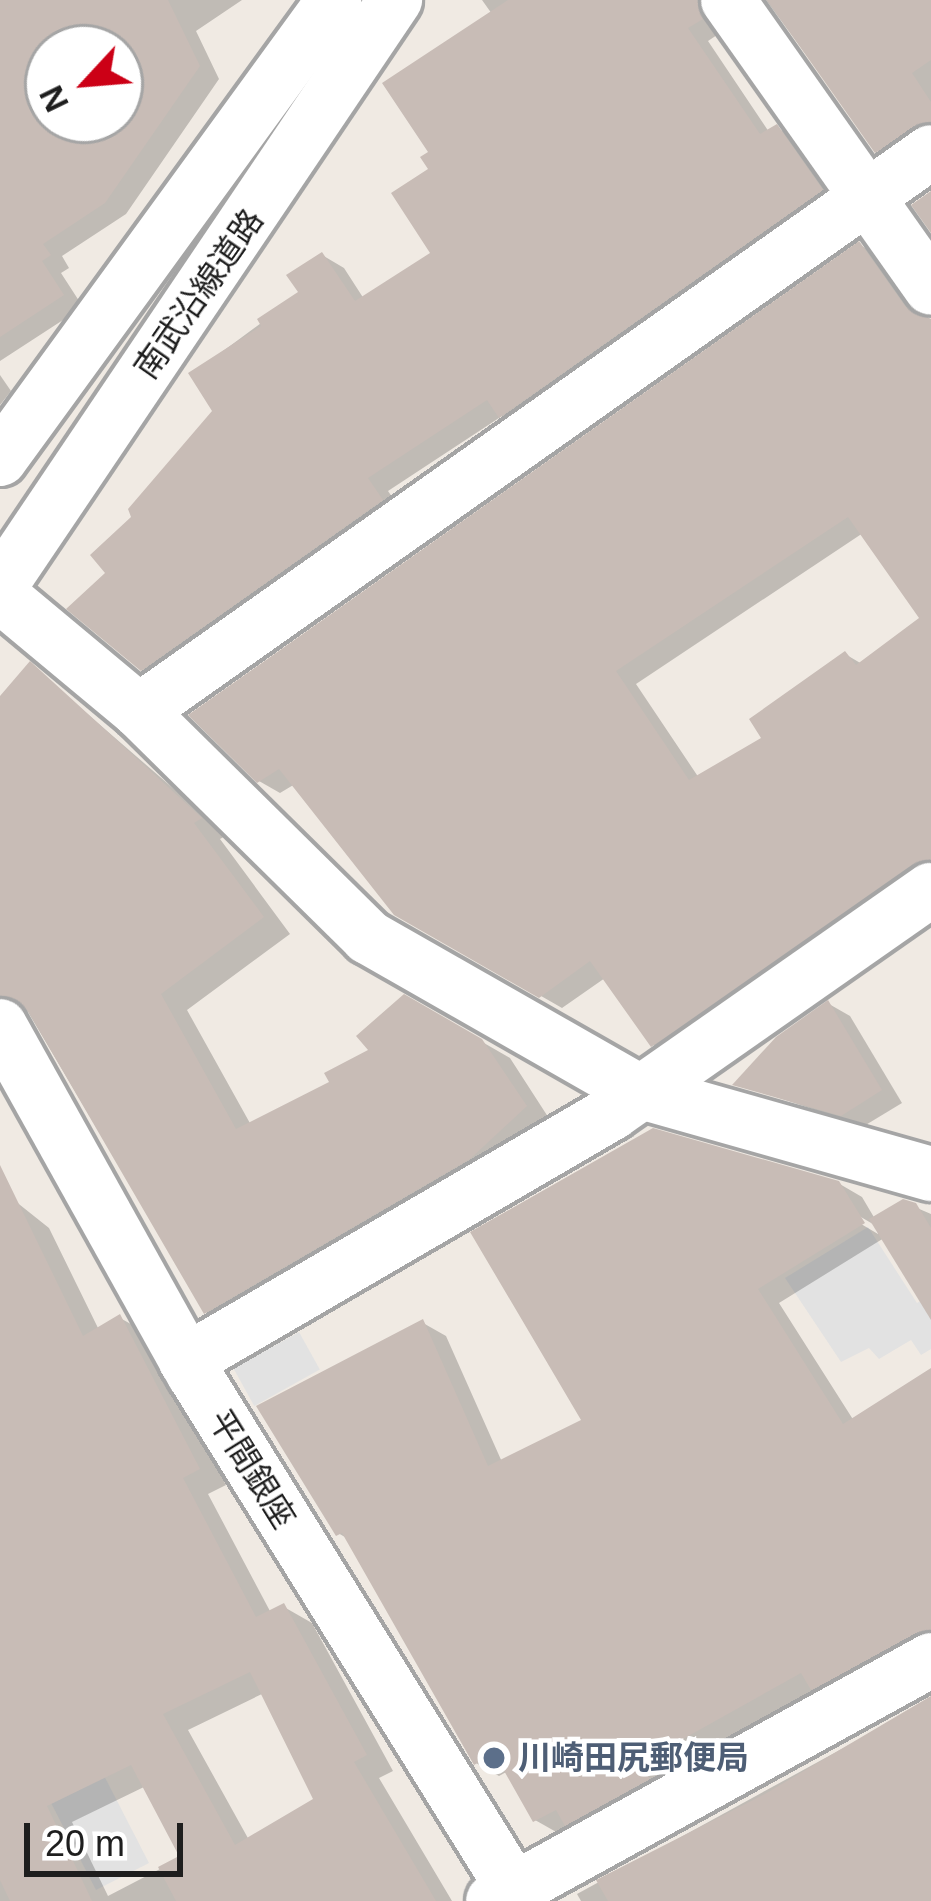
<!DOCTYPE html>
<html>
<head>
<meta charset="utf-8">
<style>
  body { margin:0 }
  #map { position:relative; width:931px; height:1901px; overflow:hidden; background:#f0eae3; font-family:Arial,"Noto Sans JP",sans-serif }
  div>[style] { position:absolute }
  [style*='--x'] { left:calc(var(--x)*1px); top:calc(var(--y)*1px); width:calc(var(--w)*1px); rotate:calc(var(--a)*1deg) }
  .parking>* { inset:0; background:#e2e2e2; transform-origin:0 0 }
  .shadow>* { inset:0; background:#0003 }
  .building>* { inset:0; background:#c8bcb6 }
  .roads { filter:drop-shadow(3px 0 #a5a5a5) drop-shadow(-3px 0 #a5a5a5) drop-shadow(0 3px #a5a5a5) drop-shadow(0 -3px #a5a5a5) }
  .minor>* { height:54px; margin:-27px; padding:0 27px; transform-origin:27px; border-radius:27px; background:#fff }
  .dots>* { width:33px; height:33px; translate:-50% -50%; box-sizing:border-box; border:6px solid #fff; border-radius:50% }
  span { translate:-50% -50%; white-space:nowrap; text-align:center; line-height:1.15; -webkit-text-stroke:9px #fff; paint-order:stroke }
  .street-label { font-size:33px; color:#1e1e1e }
  .service-label { font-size:33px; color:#4e5e75; font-weight:700 }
  .left { translate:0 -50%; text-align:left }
  .north { position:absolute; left:24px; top:24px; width:120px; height:120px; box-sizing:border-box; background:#fff; border:3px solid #a5a5a5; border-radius:50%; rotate:244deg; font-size:33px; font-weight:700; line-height:48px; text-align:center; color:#1e1e1e }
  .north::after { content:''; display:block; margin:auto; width:42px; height:54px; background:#cc0016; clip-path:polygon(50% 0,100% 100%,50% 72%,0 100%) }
  .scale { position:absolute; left:24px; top:1823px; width:159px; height:54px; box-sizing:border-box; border:6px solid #1e1e1e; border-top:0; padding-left:15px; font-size:36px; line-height:42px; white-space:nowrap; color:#1e1e1e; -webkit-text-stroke:9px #fff; paint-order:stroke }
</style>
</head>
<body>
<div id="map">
  <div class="parking">
    <div style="clip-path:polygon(868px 1227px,917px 1303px,931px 1295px,931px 1349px,921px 1355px,911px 1340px,879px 1359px,869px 1348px,841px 1362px,785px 1278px)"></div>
    <div style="left:299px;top:1332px;width:43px;height:75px;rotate:61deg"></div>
    <div style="clip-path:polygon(58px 1686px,149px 1863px,96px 1890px,19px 1741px)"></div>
  </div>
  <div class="shadow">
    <div style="clip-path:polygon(evenodd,0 0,242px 0,196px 31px,219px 79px,126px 214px,62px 256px,69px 268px,61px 273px,83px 307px,0 361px,0 0,48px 48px,120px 48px,120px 120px,48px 120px,48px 48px)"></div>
    <div style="clip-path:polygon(482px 0,724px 0,723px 31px,708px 41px,769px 132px,777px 128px,799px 140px,843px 203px,523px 428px,502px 416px,388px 491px,403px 513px,164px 682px,142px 669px,110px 573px,134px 518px,216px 412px,192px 374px,302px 293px,322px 255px,344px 268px,364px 299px,434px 254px,432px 153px,492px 14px)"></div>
    <div style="clip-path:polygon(766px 0,931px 0,931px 143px,898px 164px,877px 151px)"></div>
    <div style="clip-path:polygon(evenodd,860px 245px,881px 257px,930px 321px,931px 878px,675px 1058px,653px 1045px,605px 978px,562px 1008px,396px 913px,295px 784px,280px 793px,259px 781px,860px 245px,863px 533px,923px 618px,862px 664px,845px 654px,765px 739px,699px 778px,636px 684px,863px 533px)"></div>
    <div style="clip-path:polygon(0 375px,11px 391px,0 405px)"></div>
    <div style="clip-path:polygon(31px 665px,227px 835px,220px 839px,290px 934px,187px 1010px,251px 1125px,333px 1083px,373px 1051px,404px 997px,510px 1058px,552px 1123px,233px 1328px,206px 1312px,28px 1012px,0 999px,0 710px)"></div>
    <div style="clip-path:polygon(829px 1004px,850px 1016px,902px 1103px,864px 1126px,737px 1084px)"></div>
    <div style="clip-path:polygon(evenodd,838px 1183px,862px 1197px,875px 1219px,903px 1202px,931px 1214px,931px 1316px,884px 1238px,779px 1303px,854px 1421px,931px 1371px,931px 1652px,837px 1701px,817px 1689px,660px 1776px,671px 1792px,590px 1837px,571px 1826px,558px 1833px,535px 1820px,508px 1771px,499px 1776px,476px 1763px,350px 1540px,338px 1533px,423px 1323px,446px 1336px,502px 1462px,585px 1422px,838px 1183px,854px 1213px,878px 1227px,878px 1234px,851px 1218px,854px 1213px)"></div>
    <div style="clip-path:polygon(evenodd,0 1189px,49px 1228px,99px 1330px,120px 1318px,147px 1333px,226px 1485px,208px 1494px,271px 1613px,284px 1607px,312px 1623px,393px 1771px,379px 1778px,452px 1901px,0 1901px,0 1189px,264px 1693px,317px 1800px,249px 1840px,188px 1730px,264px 1693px,0 1189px,146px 1786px,183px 1857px,108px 1896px,72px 1822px,146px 1786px)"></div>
    <div style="clip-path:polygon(931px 1700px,931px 1901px,581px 1901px,577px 1894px)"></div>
  </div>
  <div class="building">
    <div style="clip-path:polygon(evenodd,0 0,168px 0,200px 66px,105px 203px,43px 244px,51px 255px,42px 261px,64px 295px,0 337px,0 0,48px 48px,120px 48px,120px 120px,48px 120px,48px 48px)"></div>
    <div style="clip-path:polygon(508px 0,697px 0,703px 19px,688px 28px,760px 134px,777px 124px,823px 190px,499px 418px,487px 400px,368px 478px,383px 500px,141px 671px,66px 609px,105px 573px,90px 555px,131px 517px,128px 509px,212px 411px,188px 373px,261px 326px,257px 319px,298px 292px,286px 275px,322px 252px,355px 301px,430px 253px,391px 193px,428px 169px,420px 157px,428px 152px,382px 83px)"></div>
    <div style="clip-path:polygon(767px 0,931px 0,931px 60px,912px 73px,931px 102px,931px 121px,875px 153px)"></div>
    <div style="clip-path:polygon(931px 191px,931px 233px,911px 205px)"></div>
    <div style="clip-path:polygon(evenodd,859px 241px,905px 306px,931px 319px,931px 859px,651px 1047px,590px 961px,539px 998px,394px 915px,279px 769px,257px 783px,188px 715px,859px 241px,848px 517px,919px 618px,856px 665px,845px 651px,749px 719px,761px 738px,689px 780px,616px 671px,848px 517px)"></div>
    <div style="clip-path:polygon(30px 661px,202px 818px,194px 823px,264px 917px,161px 994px,236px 1129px,329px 1082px,324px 1073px,368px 1050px,356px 1036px,404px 994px,482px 1039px,527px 1106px,470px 1159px,204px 1314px,28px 1011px,0 995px,0 696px)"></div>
    <div style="clip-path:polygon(828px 1000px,882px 1090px,841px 1116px,732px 1085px,776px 1037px)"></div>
    <div style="clip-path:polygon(653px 1128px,839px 1181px,865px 1223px,758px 1289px,843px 1424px,931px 1368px,931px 1629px,811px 1690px,801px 1673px,640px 1763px,650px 1779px,565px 1826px,556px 1810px,533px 1822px,494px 1753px,474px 1765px,342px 1533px,336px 1536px,256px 1406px,423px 1319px,488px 1466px,581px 1420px,470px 1232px)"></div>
    <div style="clip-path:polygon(evenodd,0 1165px,83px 1336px,120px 1314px,200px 1469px,183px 1478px,256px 1617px,284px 1603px,367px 1755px,354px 1762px,436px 1901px,176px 1901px,158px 1867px,179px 1856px,131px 1765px,47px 1806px,92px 1901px,10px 1901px,0 1880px,0 1165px,250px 1672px,313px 1799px,235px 1845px,163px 1714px,250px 1672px)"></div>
    <div style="clip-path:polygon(903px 1199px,916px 1203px,931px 1228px,931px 1320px,869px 1219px)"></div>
    <div style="clip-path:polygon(931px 1696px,931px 1901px,608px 1901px,596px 1880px,765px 1794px)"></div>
  </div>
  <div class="roads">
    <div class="minor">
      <div style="--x:728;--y:0;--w:352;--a:54.8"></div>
      <div style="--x:0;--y:459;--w:568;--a:-53.96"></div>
      <div style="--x:0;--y:586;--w:707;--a:-56.02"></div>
      <div style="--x:0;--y:595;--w:181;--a:39.8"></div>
      <div style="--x:139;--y:711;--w:322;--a:44.6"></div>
      <div style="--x:368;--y:937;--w:311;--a:29.7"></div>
      <div style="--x:638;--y:1091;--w:305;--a:15.8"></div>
      <div style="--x:139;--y:711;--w:969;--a:-35.21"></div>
      <div style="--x:0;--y:1026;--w:398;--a:60.9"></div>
      <div style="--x:194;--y:1374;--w:620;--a:58.18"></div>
      <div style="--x:186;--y:1361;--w:493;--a:-30.2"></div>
      <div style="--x:612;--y:1113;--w:389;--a:-35"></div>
      <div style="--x:493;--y:1901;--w:500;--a:-28.8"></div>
    </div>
  </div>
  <div class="dots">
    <div style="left:494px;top:1758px;background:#5c6f8a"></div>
  </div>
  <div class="street-label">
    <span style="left:199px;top:294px;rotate:-55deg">南武沿線道路</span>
    <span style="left:252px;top:1469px;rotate:58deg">平間銀座</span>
  </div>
  <div class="service-label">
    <span class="left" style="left:518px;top:1758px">川崎田尻郵便局</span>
  </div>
  <div class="north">N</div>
  <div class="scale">20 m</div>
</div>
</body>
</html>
